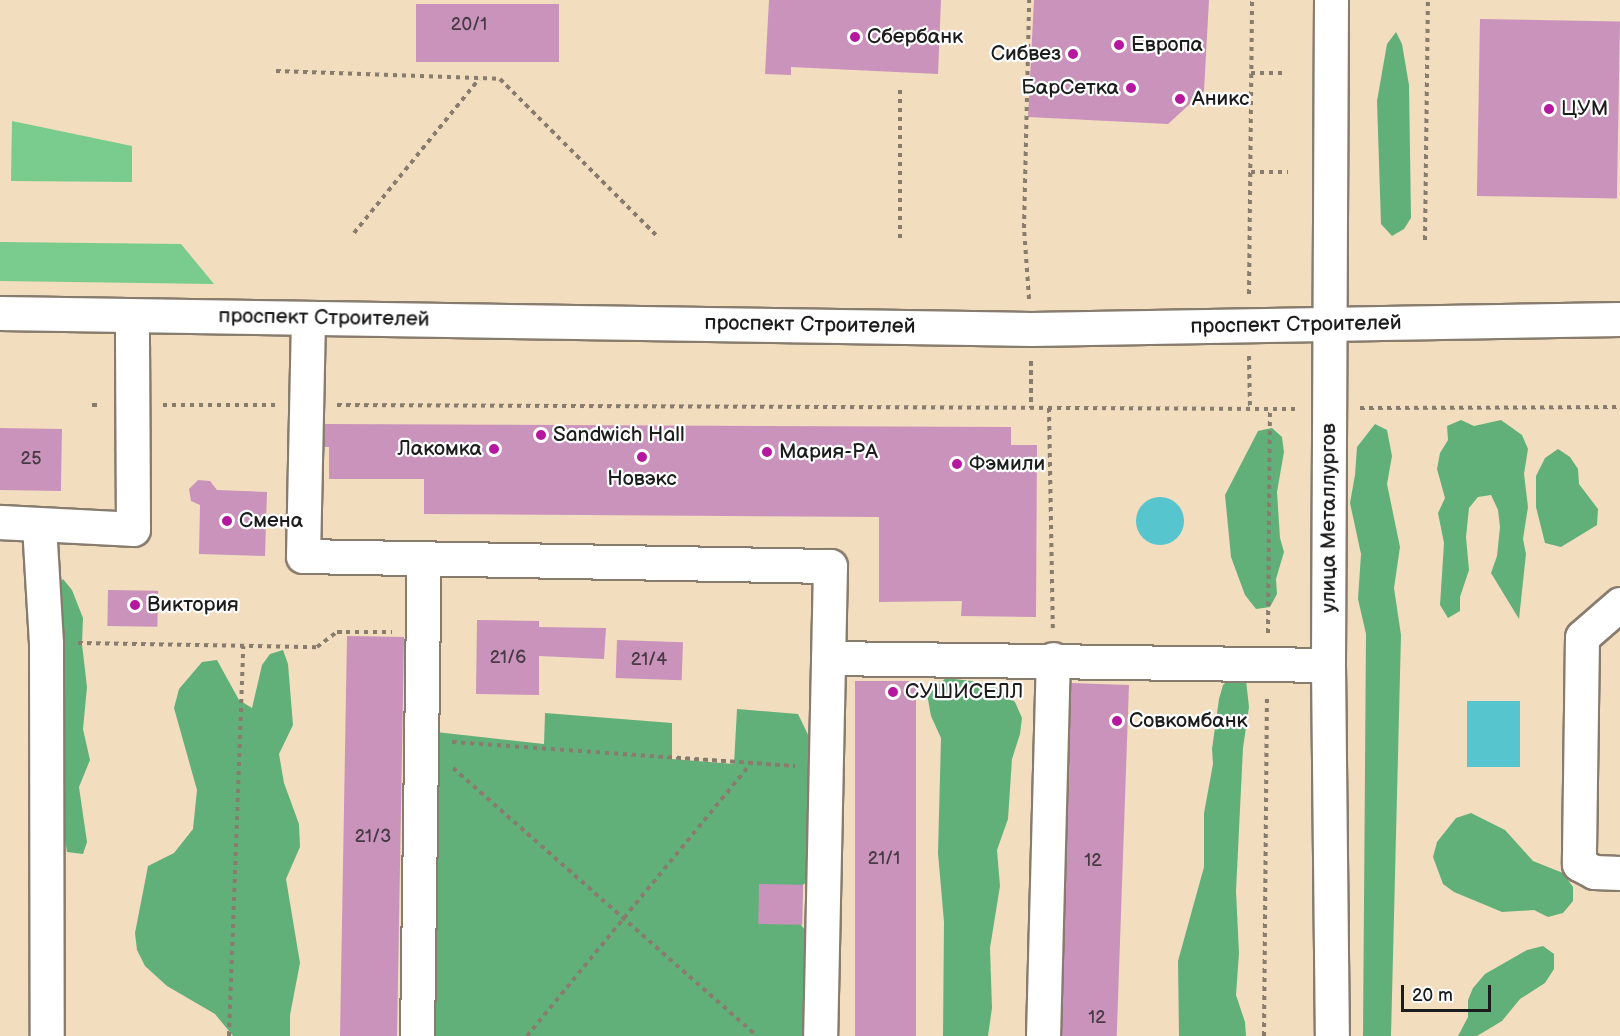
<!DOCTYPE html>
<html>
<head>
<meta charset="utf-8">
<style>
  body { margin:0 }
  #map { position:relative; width:1620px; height:1036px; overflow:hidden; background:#f3ddbf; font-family:"Balsamiq Sans",sans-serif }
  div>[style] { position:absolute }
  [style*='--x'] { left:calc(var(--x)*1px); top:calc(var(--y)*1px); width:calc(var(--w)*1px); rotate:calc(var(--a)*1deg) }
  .green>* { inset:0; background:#79cc8e }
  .forest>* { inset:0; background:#62b079 }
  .water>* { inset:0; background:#57c5cd; transform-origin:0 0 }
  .round { border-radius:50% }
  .building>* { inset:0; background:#c993bb; transform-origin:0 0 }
  .path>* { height:4px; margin-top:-2px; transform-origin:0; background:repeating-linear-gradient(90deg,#887c6e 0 4.5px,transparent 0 9px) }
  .roads { filter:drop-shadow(2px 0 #887c6e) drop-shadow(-2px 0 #887c6e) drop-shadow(0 2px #887c6e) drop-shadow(0 -2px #887c6e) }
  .minor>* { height:33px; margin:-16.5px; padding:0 16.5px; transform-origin:16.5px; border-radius:16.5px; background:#fff }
  .dots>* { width:16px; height:16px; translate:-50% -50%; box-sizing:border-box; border:3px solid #fff; border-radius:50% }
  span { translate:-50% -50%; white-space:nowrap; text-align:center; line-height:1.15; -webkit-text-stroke:4.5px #fff; paint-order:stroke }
  .number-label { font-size:18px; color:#473a44 }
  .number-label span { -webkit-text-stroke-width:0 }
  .poi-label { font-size:21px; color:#1c1c1c }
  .left { translate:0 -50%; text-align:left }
  .right { translate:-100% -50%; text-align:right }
  .street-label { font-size:21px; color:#1c1c1c }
  .scale { position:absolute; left:1401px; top:985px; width:90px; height:27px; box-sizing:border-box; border:3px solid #1c1c1c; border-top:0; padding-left:8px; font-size:18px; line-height:21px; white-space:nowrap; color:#1c1c1c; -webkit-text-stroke:4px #fff; paint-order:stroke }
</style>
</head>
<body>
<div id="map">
  <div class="green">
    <div style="clip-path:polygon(12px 121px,132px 146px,132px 182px,11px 181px)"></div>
    <div style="clip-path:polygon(0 242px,181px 244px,214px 284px,0 281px)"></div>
  </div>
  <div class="forest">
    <div style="clip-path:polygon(1396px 32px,1402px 44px,1409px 85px,1411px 218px,1404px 229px,1392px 236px,1381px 224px,1377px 101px,1387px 44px)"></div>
    <div style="clip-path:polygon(1461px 420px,1474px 426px,1501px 420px,1522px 435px,1528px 449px,1524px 474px,1528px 507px,1523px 539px,1526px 554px,1519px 619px,1491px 573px,1497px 556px,1500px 527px,1498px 510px,1491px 495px,1478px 497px,1469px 508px,1466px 537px,1469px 570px,1460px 597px,1460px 611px,1448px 618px,1440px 605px,1444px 543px,1438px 513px,1445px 498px,1437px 469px,1440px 453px,1448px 440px,1447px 426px)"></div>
    <div style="clip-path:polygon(1375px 424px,1387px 430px,1392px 456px,1387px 484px,1400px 547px,1394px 588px,1401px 635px,1391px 1036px,1363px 1036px,1366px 634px,1358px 599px,1361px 554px,1350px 503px,1355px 475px,1357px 447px)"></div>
    <div style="clip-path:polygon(1272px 428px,1282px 437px,1284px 452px,1277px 492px,1280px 538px,1284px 552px,1276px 579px,1277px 594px,1270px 607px,1256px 609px,1245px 595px,1231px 557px,1225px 495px,1258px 431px)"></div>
    <div style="clip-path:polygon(1558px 449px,1570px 457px,1578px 469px,1579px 484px,1598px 509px,1597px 525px,1561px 547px,1545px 543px,1536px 507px,1536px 476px,1545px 458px)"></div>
    <div style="clip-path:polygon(63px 579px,72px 590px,83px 618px,82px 644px,87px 687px,83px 729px,90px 760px,79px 787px,87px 842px,83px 854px,67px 852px,41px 688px,51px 594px)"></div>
    <div style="clip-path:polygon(283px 650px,288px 664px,293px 725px,279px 754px,284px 783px,299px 824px,300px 847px,286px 879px,300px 963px,290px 1015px,290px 1036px,233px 1036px,215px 1014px,167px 986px,145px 966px,137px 950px,135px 933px,148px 866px,174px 853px,193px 829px,197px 790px,174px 708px,179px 689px,202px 662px,217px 660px,239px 700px,252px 708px,262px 665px,270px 654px)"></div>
    <div style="clip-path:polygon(1235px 674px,1246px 680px,1249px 707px,1243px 748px,1236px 891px,1239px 953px,1236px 995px,1245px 1022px,1246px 1036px,1179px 1036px,1178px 961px,1204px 867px,1204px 813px,1213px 764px,1212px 749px,1219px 699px,1223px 685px)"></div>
    <div style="clip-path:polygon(946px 678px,980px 682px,999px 689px,1015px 702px,1022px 718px,1020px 734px,1012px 759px,1008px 819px,997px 850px,1000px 886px,990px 948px,992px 1008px,988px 1036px,943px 1036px,944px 922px,938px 853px,941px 738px,931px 716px,927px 694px)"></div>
    <div style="clip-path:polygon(737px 709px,798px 714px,813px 745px,810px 878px,803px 885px,801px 925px,810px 936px,807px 1036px,430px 1036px,436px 732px,544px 744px,545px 713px,672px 723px,672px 759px,734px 764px)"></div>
    <div style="clip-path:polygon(1471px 813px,1505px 830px,1533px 861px,1563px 873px,1573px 887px,1573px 901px,1563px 913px,1548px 917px,1534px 910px,1502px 912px,1454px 892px,1443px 884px,1433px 857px,1437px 842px,1456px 818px)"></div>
    <div style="clip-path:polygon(1543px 946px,1554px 954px,1554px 969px,1545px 983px,1520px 999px,1502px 1021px,1477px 1036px,1458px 1036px,1468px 1017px,1468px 1000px,1473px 988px,1485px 974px,1527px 950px)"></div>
  </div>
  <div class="water">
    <div class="round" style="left:1136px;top:497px;width:48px;height:48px"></div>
    <div style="left:1467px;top:701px;width:53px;height:66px"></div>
  </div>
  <div class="building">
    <div style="clip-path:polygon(769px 0,941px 0,938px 74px,791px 67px,791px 75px,765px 74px)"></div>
    <div style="clip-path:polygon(1034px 0,1209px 0,1204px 91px,1168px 124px,1028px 117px)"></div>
    <div style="left:416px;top:4px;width:143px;height:58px"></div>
    <div style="left:1480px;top:19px;width:140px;height:177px;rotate:1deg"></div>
    <div style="clip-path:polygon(325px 424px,1011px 427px,1011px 445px,1037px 445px,1036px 617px,961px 616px,962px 601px,879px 602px,879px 517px,424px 514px,424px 479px,329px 479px,329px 447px,324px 447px)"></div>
    <div style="left:0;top:428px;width:62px;height:62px;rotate:1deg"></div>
    <div style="clip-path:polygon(198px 480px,210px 481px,217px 490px,267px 492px,265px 556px,199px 554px,200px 505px,191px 501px,189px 489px)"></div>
    <div style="left:108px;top:590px;width:50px;height:36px;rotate:1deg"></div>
    <div style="clip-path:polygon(477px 620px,539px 621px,539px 627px,606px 628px,604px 659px,539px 656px,539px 695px,476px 694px)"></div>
    <div style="left:347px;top:636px;width:57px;height:400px;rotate:1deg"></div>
    <div style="left:617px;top:640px;width:66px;height:38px;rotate:2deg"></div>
    <div style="left:855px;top:681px;width:61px;height:355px"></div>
    <div style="left:1071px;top:683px;width:58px;height:353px;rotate:2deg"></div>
    <div style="left:759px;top:884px;width:44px;height:40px;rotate:1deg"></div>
  </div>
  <div class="path">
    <div style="--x:276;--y:71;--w:224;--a:2"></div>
    <div style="--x:500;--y:79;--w:222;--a:45"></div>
    <div style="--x:1251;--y:73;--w:31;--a:0"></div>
    <div style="--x:1251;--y:172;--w:37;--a:0"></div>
    <div style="--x:354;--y:233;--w:198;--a:-50.9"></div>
    <div style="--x:900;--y:238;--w:150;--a:-90"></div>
    <div style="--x:1425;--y:240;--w:240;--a:-89.3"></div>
    <div style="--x:1249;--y:294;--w:294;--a:-89.4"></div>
    <div style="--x:1029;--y:299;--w:71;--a:-94"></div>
    <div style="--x:1024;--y:228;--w:228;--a:-88.7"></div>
    <div style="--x:1249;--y:356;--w:53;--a:88.9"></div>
    <div style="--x:1031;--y:361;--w:47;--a:90"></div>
    <div style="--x:92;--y:405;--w:9;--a:0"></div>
    <div style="--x:163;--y:405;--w:112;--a:0"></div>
    <div style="--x:337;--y:405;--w:961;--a:0.24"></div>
    <div style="--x:1049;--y:408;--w:221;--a:89"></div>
    <div style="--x:1360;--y:408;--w:260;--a:-0.2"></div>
    <div style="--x:1268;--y:633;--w:224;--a:-89.5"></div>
    <div style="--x:78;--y:643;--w:239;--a:1"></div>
    <div style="--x:317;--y:647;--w:25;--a:-37"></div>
    <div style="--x:337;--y:632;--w:55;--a:0"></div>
    <div style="--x:452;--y:742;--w:344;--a:4"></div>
    <div style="--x:453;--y:768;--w:405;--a:41.4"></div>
    <div style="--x:229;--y:1036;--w:390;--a:-87.9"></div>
    <div style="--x:527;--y:1036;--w:353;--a:-50.6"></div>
    <div style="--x:1264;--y:1036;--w:342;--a:-89.5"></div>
  </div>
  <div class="roads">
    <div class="minor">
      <div style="--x:1331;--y:0;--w:665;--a:90.26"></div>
      <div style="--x:1328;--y:665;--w:371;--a:89.4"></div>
      <div style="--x:0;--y:313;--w:1031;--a:0.89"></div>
      <div style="--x:1031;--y:329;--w:589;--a:-0.97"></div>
      <div style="--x:308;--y:318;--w:238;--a:91.2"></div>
      <div style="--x:303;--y:556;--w:527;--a:1.09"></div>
      <div style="--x:830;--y:566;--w:470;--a:91.2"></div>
      <div style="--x:0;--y:522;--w:133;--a:3"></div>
      <div style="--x:133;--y:529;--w:212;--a:-90.3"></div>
      <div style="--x:39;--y:525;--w:118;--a:86.6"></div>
      <div style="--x:46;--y:643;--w:393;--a:89.9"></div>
      <div style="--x:1620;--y:604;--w:50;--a:139"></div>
      <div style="--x:1582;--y:637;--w:227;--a:90.8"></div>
      <div style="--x:1579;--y:864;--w:17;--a:28"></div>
      <div style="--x:1594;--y:872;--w:26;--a:2"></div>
      <div style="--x:828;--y:658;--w:500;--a:0.8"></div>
      <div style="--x:417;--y:1036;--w:478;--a:-89.2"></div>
      <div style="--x:1043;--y:1036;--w:377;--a:-88.5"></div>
    </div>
  </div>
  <div class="dots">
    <div style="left:855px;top:37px;background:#b5179e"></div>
    <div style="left:1119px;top:45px;background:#b5179e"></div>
    <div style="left:1073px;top:54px;background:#b5179e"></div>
    <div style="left:1131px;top:88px;background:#b5179e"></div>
    <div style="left:1180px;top:99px;background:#b5179e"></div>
    <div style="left:1549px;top:109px;background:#b5179e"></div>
    <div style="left:541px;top:435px;background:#b5179e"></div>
    <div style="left:494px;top:449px;background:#b5179e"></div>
    <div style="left:767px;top:452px;background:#b5179e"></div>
    <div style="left:642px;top:457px;background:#b5179e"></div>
    <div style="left:957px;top:464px;background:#b5179e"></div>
    <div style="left:227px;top:521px;background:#b5179e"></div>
    <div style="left:135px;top:605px;background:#b5179e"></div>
    <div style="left:893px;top:692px;background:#b5179e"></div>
    <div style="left:1117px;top:721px;background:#b5179e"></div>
  </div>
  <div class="number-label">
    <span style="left:469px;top:25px">20/1</span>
    <span style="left:31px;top:459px">25</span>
    <span style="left:508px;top:658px">21/6</span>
    <span style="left:649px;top:660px">21/4</span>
    <span style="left:373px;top:837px">21/3</span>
    <span style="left:884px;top:859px">21/1</span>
    <span style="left:1093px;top:861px">12</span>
    <span style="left:1097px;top:1018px">12</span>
  </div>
  <div class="poi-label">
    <span class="left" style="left:867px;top:37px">Сбербанк</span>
    <span class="left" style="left:1131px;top:45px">Европа</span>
    <span class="right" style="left:1061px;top:54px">Сибвез</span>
    <span class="right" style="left:1119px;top:88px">БарСетка</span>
    <span class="left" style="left:1192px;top:99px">Аникс</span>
    <span class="left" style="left:1561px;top:109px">ЦУМ</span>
    <span class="left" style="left:553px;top:435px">Sandwich Hall</span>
    <span class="right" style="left:482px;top:449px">Лакомка</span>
    <span class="left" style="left:779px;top:452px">Мария-РА</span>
    <span class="left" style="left:969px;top:464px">Фэмили</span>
    <span style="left:642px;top:479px">Новэкс</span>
    <span class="left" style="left:239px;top:521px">Смена</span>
    <span class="left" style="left:147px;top:605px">Виктория</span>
    <span class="left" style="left:905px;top:692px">СУШИСЕЛЛ</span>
    <span class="left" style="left:1129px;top:721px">Совкомбанк</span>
  </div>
  <div class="street-label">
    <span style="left:324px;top:318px;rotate:1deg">проспект Строителей</span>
    <span style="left:810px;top:325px;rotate:1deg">проспект Строителей</span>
    <span style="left:1296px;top:325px;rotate:-1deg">проспект Строителей</span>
    <span style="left:1329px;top:518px;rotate:-90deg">улица Металлургов</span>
  </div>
  <div class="scale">20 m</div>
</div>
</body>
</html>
